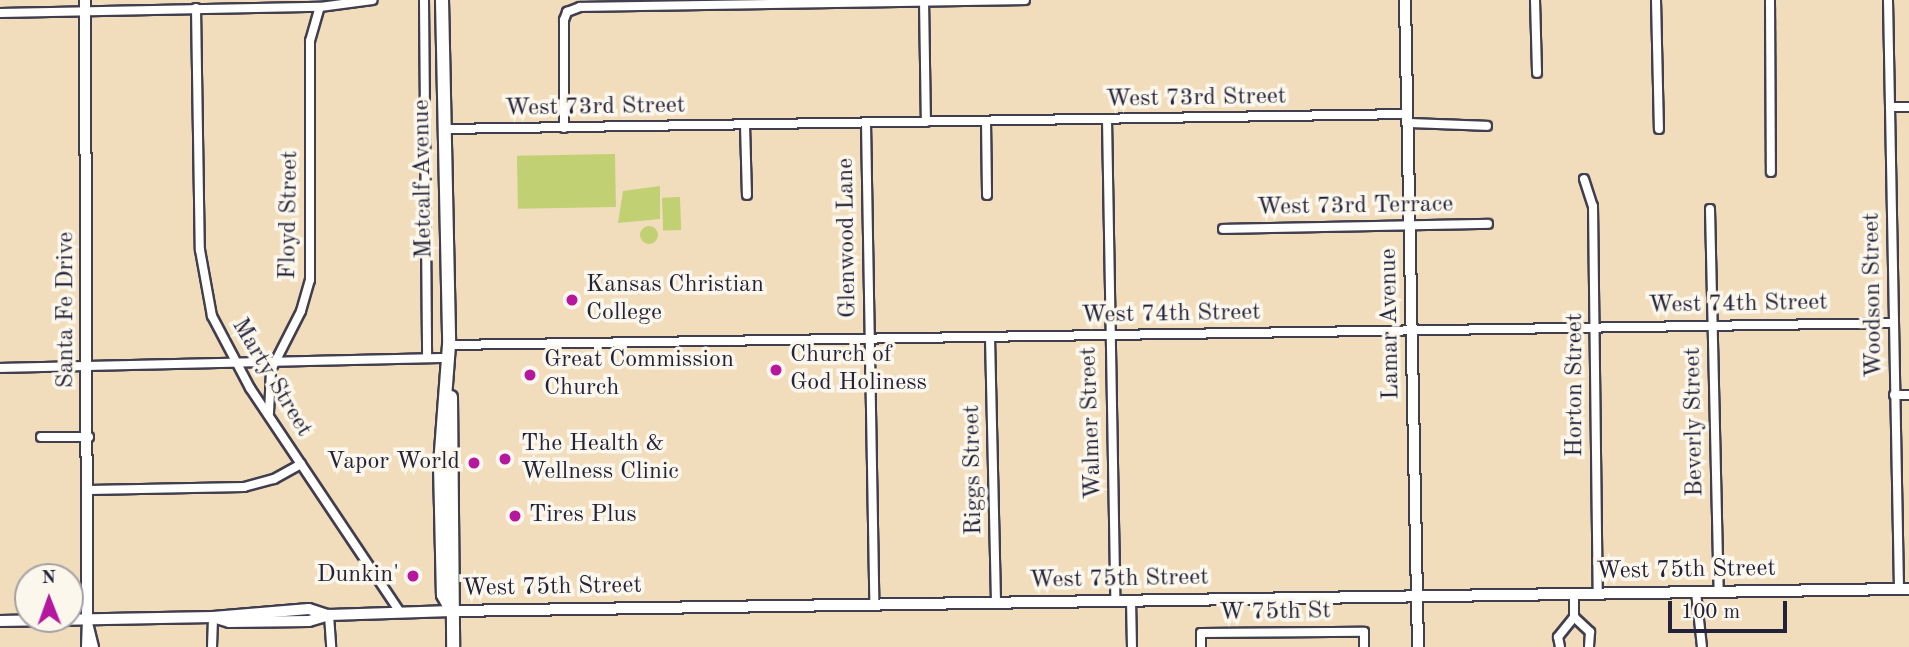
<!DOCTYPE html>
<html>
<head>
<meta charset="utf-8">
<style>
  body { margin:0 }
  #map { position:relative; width:1909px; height:647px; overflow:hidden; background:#f1ddbc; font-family:"Old Standard TT",serif }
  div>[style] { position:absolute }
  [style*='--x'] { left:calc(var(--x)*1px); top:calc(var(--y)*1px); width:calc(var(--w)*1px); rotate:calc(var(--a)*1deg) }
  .green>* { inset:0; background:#c1d072; transform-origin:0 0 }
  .round { border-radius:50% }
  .roads { filter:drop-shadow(2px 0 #413e4e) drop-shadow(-2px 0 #413e4e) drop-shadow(0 2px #413e4e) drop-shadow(0 -2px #413e4e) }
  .street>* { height:8px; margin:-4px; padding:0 4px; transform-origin:4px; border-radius:4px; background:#fff }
  .secondary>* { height:10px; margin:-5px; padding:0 5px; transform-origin:5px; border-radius:5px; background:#fff }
  .primary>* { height:12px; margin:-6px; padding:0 6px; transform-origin:6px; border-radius:6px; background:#fff }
  .dots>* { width:19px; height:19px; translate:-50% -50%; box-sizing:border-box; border:4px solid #fbf7ec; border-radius:50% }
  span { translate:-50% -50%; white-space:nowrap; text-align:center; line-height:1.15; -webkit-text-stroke:7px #fbf7ec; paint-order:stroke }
  .street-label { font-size:24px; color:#22223b }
  .poi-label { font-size:24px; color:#22223b }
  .left { translate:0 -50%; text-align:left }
  .right { translate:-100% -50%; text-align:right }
  .north { position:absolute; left:14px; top:563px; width:70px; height:70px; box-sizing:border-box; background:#fbf7ec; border:2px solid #a4a2a5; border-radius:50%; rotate:359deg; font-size:19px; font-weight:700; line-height:28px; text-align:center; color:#22223b }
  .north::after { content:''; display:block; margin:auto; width:24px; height:32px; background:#b5179e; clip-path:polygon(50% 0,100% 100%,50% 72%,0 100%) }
  .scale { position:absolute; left:1668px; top:601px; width:119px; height:32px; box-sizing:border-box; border:4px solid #22223b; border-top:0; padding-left:9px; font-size:21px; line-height:24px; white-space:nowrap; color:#22223b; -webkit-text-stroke:5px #fbf7ec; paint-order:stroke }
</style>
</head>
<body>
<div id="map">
  <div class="green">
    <div style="left:615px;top:154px;width:53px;height:98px;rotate:89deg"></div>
    <div style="clip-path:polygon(660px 186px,660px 219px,618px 223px,623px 191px)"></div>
    <div style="left:680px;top:197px;width:33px;height:18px;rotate:88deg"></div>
    <div class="round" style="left:640px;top:226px;width:18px;height:18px"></div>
  </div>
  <div class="roads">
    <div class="street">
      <div style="--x:424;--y:0;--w:358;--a:89.5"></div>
      <div style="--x:924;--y:0;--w:122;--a:89.1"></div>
      <div style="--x:1535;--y:0;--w:73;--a:88.4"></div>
      <div style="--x:1656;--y:0;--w:129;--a:88.7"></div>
      <div style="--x:1770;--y:0;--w:172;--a:89.7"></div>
      <div style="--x:1888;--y:0;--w:589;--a:88.93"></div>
      <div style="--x:196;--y:8;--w:242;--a:89.1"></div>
      <div style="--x:200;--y:250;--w:67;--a:79.7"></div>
      <div style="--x:212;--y:316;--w:81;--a:62.2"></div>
      <div style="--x:250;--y:388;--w:270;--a:56.2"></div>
      <div style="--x:0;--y:13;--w:320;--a:-1.1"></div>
      <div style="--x:320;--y:7;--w:53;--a:-7.5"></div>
      <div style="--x:1890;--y:107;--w:19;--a:0"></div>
      <div style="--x:1107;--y:119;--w:481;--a:89"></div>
      <div style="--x:986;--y:121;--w:74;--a:89.2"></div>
      <div style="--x:866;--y:123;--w:481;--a:89"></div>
      <div style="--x:1407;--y:123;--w:80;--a:2.1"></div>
      <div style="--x:745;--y:125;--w:70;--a:88.4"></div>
      <div style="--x:564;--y:128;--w:108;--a:-90"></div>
      <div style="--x:564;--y:20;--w:9;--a:-69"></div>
      <div style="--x:567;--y:12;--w:14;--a:-21"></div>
      <div style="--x:580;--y:7;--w:445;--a:-0.9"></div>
      <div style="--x:444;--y:129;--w:963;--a:-0.89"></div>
      <div style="--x:1584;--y:179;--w:28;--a:72"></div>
      <div style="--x:1593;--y:206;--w:387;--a:89.3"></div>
      <div style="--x:1710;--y:209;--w:383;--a:88.7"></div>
      <div style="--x:1223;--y:229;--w:265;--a:-1.1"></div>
      <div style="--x:990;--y:337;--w:265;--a:88.7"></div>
      <div style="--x:449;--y:345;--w:1444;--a:-0.87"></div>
      <div style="--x:0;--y:368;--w:448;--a:-1.3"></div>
      <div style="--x:1894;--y:395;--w:15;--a:0"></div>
      <div style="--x:269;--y:413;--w:43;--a:-87.3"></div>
      <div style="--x:271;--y:370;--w:66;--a:-63"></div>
      <div style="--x:301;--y:311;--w:32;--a:-74"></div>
      <div style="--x:310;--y:280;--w:239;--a:-90"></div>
      <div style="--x:310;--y:41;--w:35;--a:-74"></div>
      <div style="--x:41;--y:437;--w:48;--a:0"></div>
      <div style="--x:89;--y:490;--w:155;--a:-1.1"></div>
      <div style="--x:244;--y:487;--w:31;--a:-15"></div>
      <div style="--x:274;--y:479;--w:31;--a:-29"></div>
      <div style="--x:1696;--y:592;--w:55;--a:83.8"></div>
      <div style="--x:1574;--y:593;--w:24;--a:90"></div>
      <div style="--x:1131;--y:600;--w:47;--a:88.8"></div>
      <div style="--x:329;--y:615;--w:32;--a:86"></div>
      <div style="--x:87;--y:619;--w:29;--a:76"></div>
      <div style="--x:86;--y:647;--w:28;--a:-88"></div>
      <div style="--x:212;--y:647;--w:30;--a:-88"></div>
      <div style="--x:1201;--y:647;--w:14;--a:-90"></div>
      <div style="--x:1201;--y:633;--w:163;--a:-0.4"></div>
      <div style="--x:1364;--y:632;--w:15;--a:90"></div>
      <div style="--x:1560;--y:647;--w:10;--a:-101"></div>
      <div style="--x:1558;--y:637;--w:26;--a:-51"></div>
      <div style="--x:1574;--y:617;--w:22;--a:43"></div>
      <div style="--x:1590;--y:632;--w:15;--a:94"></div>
    </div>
    <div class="secondary">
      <div style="--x:85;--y:0;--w:619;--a:89.81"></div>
      <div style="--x:1405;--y:0;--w:647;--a:88.85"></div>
      <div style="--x:213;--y:617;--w:17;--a:17"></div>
      <div style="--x:229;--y:622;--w:80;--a:-0.7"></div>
      <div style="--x:309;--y:621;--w:21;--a:-17"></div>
      <div style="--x:329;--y:615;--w:123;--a:-1.9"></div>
      <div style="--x:452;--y:611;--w:1457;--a:-0.87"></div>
      <div style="--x:0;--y:621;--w:213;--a:-1.1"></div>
      <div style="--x:213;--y:617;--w:96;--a:-4.8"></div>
      <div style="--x:309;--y:609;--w:20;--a:18"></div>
    </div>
    <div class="primary">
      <div style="--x:442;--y:0;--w:345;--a:88.8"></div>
      <div style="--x:449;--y:345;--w:120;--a:94.3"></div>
      <div style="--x:440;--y:465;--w:130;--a:88.7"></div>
      <div style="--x:443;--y:595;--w:18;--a:61"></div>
      <div style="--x:451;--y:397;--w:250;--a:89.5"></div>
    </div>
  </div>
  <div class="dots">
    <div style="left:572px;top:300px;background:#b5179e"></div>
    <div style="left:776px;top:370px;background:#b5179e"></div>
    <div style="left:530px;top:375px;background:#b5179e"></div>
    <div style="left:505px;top:459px;background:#b5179e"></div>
    <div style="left:474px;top:463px;background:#b5179e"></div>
    <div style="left:515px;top:516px;background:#b5179e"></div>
    <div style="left:413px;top:576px;background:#b5179e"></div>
  </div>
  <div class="street-label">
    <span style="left:1196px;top:99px;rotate:-1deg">West 73rd Street</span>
    <span style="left:595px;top:108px;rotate:-1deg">West 73rd Street</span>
    <span style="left:424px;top:179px;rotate:-91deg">Metcalf Avenue</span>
    <span style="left:1355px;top:207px;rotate:-1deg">West 73rd Terrace</span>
    <span style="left:290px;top:215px;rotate:-89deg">Floyd Street</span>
    <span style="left:848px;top:238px;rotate:-91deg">Glenwood Lane</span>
    <span style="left:1874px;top:295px;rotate:-91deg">Woodson Street</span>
    <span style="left:1738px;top:305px;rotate:-1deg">West 74th Street</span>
    <span style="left:67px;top:310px;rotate:-90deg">Santa Fe Drive</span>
    <span style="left:1171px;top:315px;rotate:-1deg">West 74th Street</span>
    <span style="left:1391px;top:324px;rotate:-91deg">Lamar Avenue</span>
    <span style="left:271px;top:378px;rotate:59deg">Marty Street</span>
    <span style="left:1576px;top:385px;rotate:-90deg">Horton Street</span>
    <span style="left:1695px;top:422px;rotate:-91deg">Beverly Street</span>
    <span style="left:1092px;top:423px;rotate:-92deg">Walmer Street</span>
    <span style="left:974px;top:470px;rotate:-91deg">Riggs Street</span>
    <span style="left:1686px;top:571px;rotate:-1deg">West 75th Street</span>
    <span style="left:1119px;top:580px;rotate:-1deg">West 75th Street</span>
    <span style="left:552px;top:588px;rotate:-1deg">West 75th Street</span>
    <span style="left:1275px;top:613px;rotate:-1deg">W 75th St</span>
  </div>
  <div class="poi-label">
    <span class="left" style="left:586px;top:300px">Kansas Christian<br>College</span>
    <span class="left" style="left:790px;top:370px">Church of<br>God Holiness</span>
    <span class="left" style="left:544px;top:375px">Great Commission<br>Church</span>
    <span class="left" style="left:521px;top:459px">The Health &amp;<br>Wellness Clinic</span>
    <span class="right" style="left:460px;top:463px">Vapor World</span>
    <span class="left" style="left:529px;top:516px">Tires Plus</span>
    <span class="right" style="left:399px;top:576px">Dunkin'</span>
  </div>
  <div class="north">N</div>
  <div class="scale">100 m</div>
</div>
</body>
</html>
